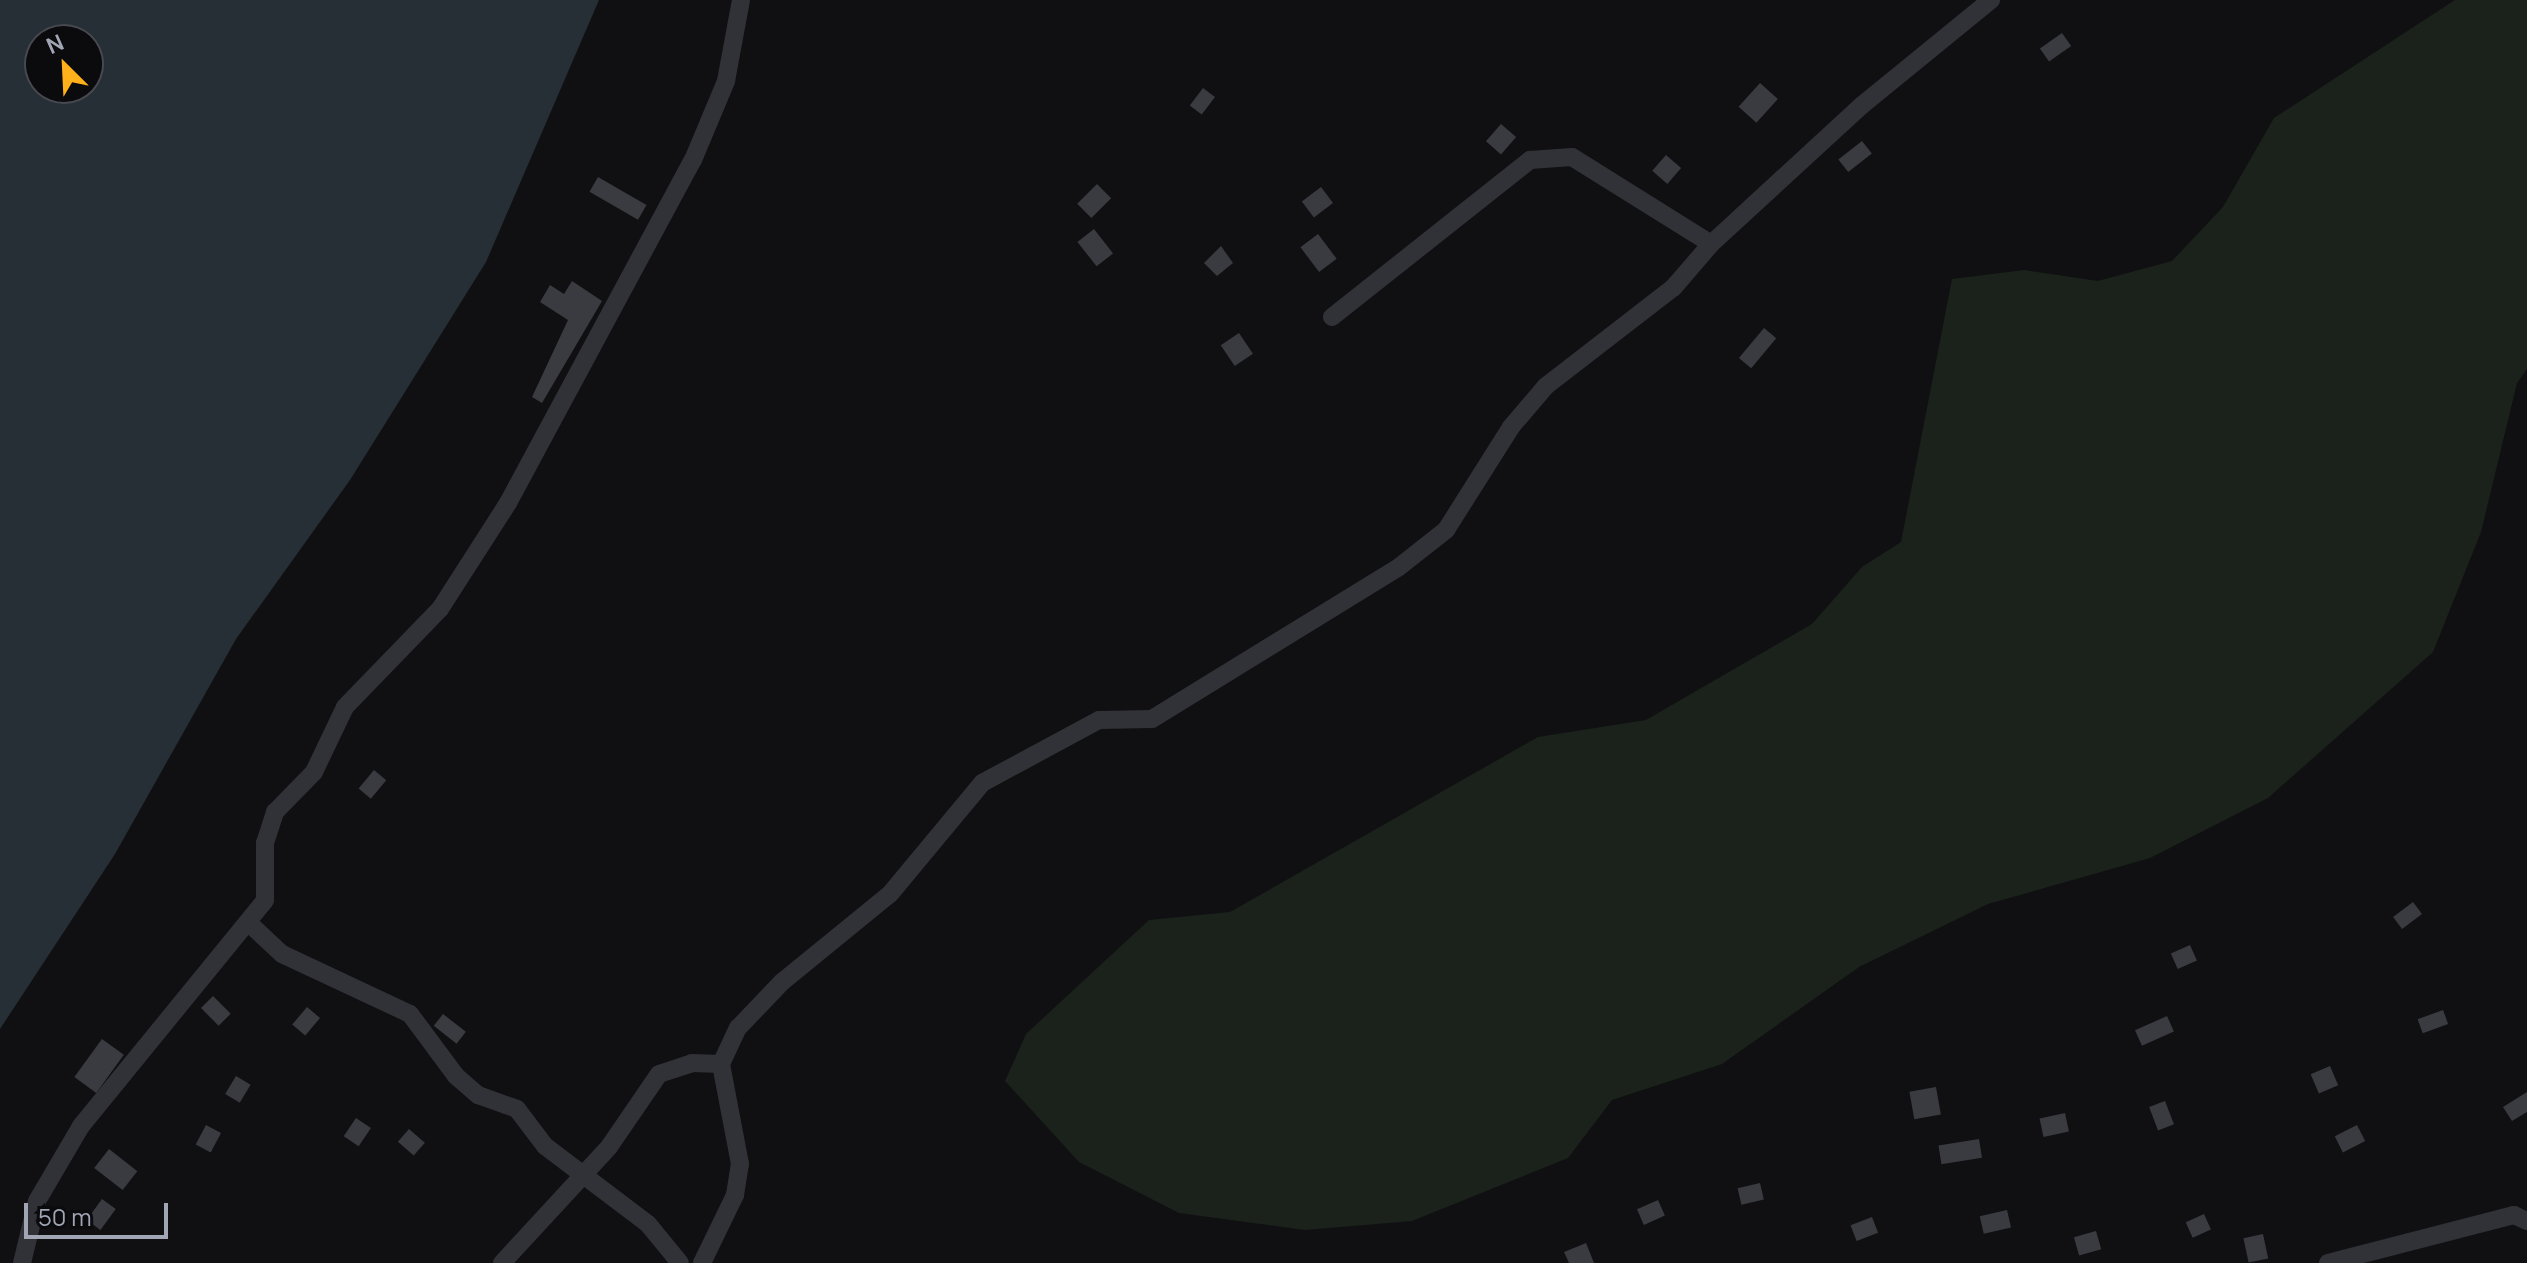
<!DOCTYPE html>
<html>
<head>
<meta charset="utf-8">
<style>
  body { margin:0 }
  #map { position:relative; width:2527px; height:1263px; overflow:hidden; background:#101012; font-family:Manrope,sans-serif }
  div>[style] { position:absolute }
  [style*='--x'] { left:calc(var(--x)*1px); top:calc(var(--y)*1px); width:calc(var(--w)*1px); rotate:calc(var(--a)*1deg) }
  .green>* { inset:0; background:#1a221b }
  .water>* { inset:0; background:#262f36 }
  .building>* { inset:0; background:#3a3b40; transform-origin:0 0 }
  .minor>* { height:18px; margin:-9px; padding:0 9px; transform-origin:9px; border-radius:9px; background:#313237 }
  span { translate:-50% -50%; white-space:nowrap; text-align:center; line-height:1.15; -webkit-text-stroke:6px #0b0b0d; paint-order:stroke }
  .north { position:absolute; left:24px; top:24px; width:80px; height:80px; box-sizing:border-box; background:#0b0b0d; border:2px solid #474950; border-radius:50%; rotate:336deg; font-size:22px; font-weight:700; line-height:32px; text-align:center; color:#a0a6b4 }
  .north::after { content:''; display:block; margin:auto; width:28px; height:36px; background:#ffb01b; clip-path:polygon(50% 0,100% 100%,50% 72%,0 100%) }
  .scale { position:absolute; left:24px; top:1203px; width:144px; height:36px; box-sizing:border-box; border:4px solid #a0a6b4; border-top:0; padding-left:10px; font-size:24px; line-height:28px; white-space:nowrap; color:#a0a6b4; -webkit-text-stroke:6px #0b0b0d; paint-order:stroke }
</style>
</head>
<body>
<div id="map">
  <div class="green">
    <div style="clip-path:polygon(2455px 0,2527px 0,2527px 369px,2517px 383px,2481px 532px,2433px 652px,2268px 798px,2150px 858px,1988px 904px,1859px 967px,1722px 1064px,1612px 1100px,1568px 1158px,1412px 1221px,1305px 1230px,1179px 1213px,1079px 1162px,1005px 1081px,1026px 1034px,1149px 920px,1230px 912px,1538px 737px,1646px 720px,1812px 624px,1862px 567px,1901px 542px,1952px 279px,2024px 270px,2098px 281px,2172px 261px,2223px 207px,2274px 118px)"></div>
  </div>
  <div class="water">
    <div style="clip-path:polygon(evenodd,0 0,599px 0,486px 262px,350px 480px,236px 639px,115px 854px,0 1029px,0 0,40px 40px,88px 40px,88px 88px,40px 88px,40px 40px)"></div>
  </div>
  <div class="building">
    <div style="left:2062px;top:33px;width:16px;height:27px;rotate:55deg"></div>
    <div style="left:1760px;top:83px;width:24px;height:32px;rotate:42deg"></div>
    <div style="left:1203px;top:88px;width:15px;height:22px;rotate:37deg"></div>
    <div style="left:1501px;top:124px;width:20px;height:23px;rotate:41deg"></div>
    <div style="left:1862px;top:141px;width:16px;height:30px;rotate:52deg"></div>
    <div style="left:1666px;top:155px;width:20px;height:21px;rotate:41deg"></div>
    <div style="left:598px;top:177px;width:56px;height:17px;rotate:30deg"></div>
    <div style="left:1097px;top:184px;width:20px;height:28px;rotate:45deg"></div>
    <div style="left:1321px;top:187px;width:20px;height:24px;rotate:53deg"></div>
    <div style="left:1094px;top:229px;width:31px;height:21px;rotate:52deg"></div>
    <div style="left:1318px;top:234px;width:31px;height:22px;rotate:53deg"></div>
    <div style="clip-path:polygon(1221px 246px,1233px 263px,1217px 276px,1204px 263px)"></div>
    <div style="clip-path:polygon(572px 281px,602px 301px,542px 403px,532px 397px,568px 320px,540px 302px,550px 285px,564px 294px)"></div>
    <div style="left:1764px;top:328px;width:16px;height:39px;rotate:40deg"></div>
    <div style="left:1239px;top:333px;width:25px;height:22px;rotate:56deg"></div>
    <div style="left:374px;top:770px;width:16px;height:24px;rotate:40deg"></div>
    <div style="left:2413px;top:902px;width:15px;height:25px;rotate:53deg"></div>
    <div style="left:2190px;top:945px;width:17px;height:21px;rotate:66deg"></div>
    <div style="left:213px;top:996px;width:25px;height:17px;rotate:45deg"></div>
    <div style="left:307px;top:1007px;width:17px;height:23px;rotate:40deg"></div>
    <div style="left:2443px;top:1010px;width:15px;height:27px;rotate:70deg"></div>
    <div style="left:443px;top:1014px;width:29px;height:15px;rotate:38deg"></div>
    <div style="left:2167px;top:1016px;width:17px;height:35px;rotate:66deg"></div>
    <div style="left:102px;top:1039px;width:27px;height:47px;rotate:36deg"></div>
    <div style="left:2330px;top:1066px;width:21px;height:21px;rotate:67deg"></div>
    <div style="left:236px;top:1076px;width:17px;height:21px;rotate:31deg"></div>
    <div style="left:1936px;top:1087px;width:28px;height:27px;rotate:80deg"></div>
    <div style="clip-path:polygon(2527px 1092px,2527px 1112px,2512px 1121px,2503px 1107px)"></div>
    <div style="left:2165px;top:1101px;width:25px;height:17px;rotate:69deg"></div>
    <div style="left:2065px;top:1113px;width:19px;height:26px;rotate:78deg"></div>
    <div style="left:356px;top:1118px;width:18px;height:22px;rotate:34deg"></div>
    <div style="left:206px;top:1125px;width:17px;height:22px;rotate:28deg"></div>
    <div style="left:2357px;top:1125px;width:18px;height:25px;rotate:63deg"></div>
    <div style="left:409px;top:1129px;width:21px;height:17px;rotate:41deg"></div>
    <div style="left:1979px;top:1139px;width:19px;height:41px;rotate:81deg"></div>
    <div style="left:109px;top:1149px;width:36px;height:24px;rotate:38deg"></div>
    <div style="left:1760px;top:1183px;width:17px;height:23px;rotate:77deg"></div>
    <div style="left:102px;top:1199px;width:17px;height:26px;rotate:36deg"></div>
    <div style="left:1658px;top:1200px;width:17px;height:23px;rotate:66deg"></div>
    <div style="left:2007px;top:1210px;width:18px;height:28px;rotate:77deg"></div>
    <div style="left:2204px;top:1214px;width:17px;height:20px;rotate:66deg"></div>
    <div style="left:1872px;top:1217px;width:17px;height:23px;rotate:69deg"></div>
    <div style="left:2096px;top:1231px;width:19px;height:23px;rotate:74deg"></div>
    <div style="left:2263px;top:1234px;width:25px;height:20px;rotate:78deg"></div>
    <div style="clip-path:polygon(1586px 1243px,1594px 1263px,1569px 1263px,1564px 1252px)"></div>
  </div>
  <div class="minor">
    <div style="--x:1332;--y:317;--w:253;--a:-38.4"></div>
    <div style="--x:1530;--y:160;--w:42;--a:-4.1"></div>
    <div style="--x:1572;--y:157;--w:164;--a:32"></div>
    <div style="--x:1711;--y:244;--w:204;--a:-42.6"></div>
    <div style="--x:1861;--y:106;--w:168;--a:-39.2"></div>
    <div style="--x:251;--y:925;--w:42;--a:43.1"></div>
    <div style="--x:282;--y:954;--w:141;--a:25.1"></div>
    <div style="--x:410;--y:1014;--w:77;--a:53.4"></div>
    <div style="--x:456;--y:1076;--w:29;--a:41"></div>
    <div style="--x:478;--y:1095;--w:41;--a:19.7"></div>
    <div style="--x:517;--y:1109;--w:46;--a:52.9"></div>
    <div style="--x:545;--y:1146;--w:129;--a:37.1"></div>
    <div style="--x:648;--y:1224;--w:50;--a:50.6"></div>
    <div style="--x:22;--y:1263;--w:64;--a:-76.4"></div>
    <div style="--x:37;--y:1201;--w:87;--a:-59.6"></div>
    <div style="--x:81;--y:1126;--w:291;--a:-50.8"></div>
    <div style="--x:265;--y:900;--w:57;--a:-90"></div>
    <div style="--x:265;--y:843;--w:33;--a:-72"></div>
    <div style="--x:275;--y:812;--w:56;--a:-45.7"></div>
    <div style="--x:314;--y:772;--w:72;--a:-64.5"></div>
    <div style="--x:345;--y:707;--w:136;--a:-45.9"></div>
    <div style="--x:440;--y:609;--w:126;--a:-57.3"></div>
    <div style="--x:508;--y:503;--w:390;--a:-61.7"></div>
    <div style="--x:693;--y:160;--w:86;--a:-67.3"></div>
    <div style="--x:726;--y:81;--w:82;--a:-79.5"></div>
    <div style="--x:502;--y:1263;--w:158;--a:-47.3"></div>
    <div style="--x:609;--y:1147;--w:88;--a:-55.6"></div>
    <div style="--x:659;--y:1074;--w:35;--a:-18"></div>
    <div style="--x:692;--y:1063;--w:29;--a:2"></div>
    <div style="--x:702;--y:1263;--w:76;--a:-64.1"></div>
    <div style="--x:735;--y:1195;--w:31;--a:-81"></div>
    <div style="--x:740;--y:1164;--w:102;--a:-100.8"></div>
    <div style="--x:721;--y:1064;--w:40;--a:-65"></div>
    <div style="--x:738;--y:1028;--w:64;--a:-46.3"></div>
    <div style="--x:782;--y:982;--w:139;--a:-39.2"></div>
    <div style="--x:890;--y:894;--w:144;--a:-50.3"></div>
    <div style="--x:982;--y:783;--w:133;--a:-28.3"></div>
    <div style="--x:1099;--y:720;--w:53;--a:-1.1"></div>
    <div style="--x:1152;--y:719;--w:290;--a:-31.6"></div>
    <div style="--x:1399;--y:567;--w:60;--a:-38.2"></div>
    <div style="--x:1446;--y:530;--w:122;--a:-57.7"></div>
    <div style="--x:1511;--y:427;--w:54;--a:-49.5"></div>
    <div style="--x:1546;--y:386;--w:160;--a:-37.7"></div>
    <div style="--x:1673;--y:288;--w:58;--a:-49.2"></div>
    <div style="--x:2328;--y:1263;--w:192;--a:-14.5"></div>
    <div style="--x:2514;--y:1215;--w:14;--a:25"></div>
  </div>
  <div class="north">N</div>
  <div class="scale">50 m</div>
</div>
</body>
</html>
